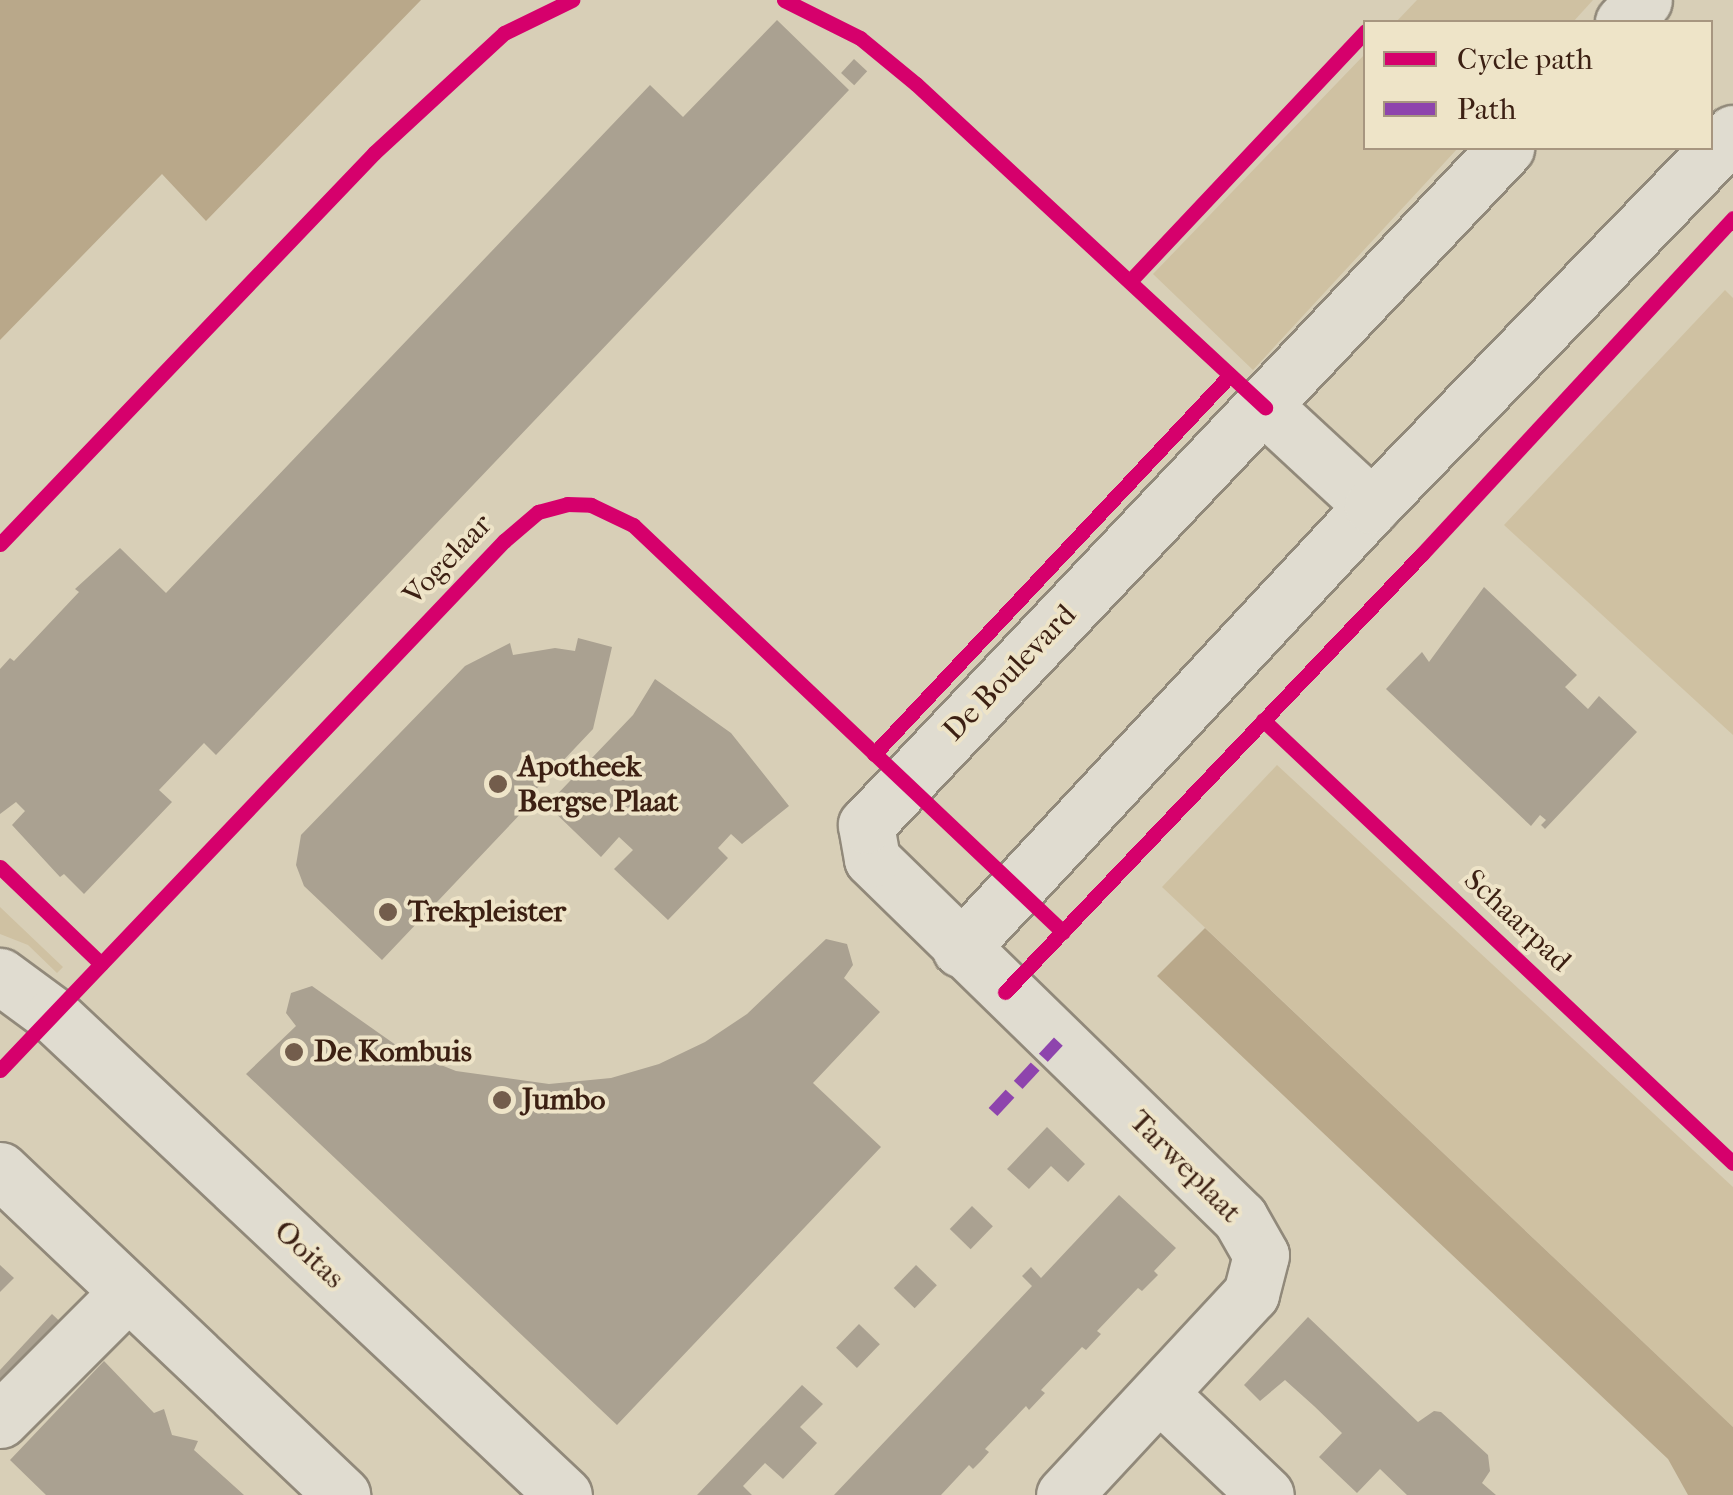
<!DOCTYPE html>
<html>
<head>
<meta charset="utf-8">
<style>
  body { margin:0 }
  #map { position:relative; width:1733px; height:1495px; overflow:hidden; background:#d8cfb7; font-family:"IM FELL French Canon",serif }
  div>[style] { position:absolute }
  [style*='--x'] { left:calc(var(--x)*1px); top:calc(var(--y)*1px); width:calc(var(--w)*1px); rotate:calc(var(--a)*1deg) }
  .green>* { inset:0; background:#cfc1a2 }
  .water>* { inset:0; background:#b9a88a }
  .building>* { inset:0; background:#aaa191; transform-origin:0 0 }
  .roads { filter:drop-shadow(2px 0 #91897a) drop-shadow(-2px 0 #91897a) drop-shadow(0 2px #91897a) drop-shadow(0 -2px #91897a) }
  .minor>* { height:55px; margin:-27.5px; padding:0 27.5px; transform-origin:27.5px; border-radius:27.5px; background:#e0dcd0 }
  .quiet>* { height:12px; margin-top:-6px; transform-origin:0; background:repeating-linear-gradient(90deg,#8e44ad 0 25px,transparent 0 37px) }
  .cycleway>* { height:15px; margin:-7.5px; padding:0 7.5px; transform-origin:7.5px; border-radius:7.5px; background:#d6006c }
  .dots>* { width:28px; height:28px; translate:-50% -50%; box-sizing:border-box; border:5px solid #eee4c8; border-radius:50% }
  span { translate:-50% -50%; white-space:nowrap; text-align:center; line-height:1.15; -webkit-text-stroke:8px #eee4c8; paint-order:stroke }
  .street-label { font-size:30px; color:#3c2013 }
  .poi-label { font-size:30px; color:#3c2013; font-weight:700 }
  .left { translate:0 -50%; text-align:left }
  .legend { position:absolute; left:1363px; top:20px; width:350px; height:130px; box-sizing:border-box; background:#eee4c8; border:2px solid #a79680; margin:0; padding:12px 18px; list-style:none; font-size:30px; color:#3c2013 }
  .legend li { display:flex; align-items:center; gap:20px; height:50px }
  .legend b { width:50px; border:2px solid #a79680 }
</style>
</head>
<body>
<div id="map">
  <div class="green">
    <div style="clip-path:polygon(1417px 0,1593px 0,1573px 22px,1396px 22px)"></div>
    <div style="clip-path:polygon(1365px 54px,1366px 148px,1458px 148px,1253px 370px,1153px 274px)"></div>
    <div style="clip-path:polygon(1725px 290px,1733px 298px,1733px 735px,1504px 525px)"></div>
    <div style="clip-path:polygon(1277px 765px,1733px 1187px,1733px 1427px,1162px 887px)"></div>
    <div style="clip-path:polygon(0 907px,63px 967px,57px 973px,28px 945px,0 934px)"></div>
  </div>
  <div class="water">
    <div style="clip-path:polygon(0 0,421px 0,206px 221px,162px 174px,0 340px)"></div>
    <div style="clip-path:polygon(1205px 928px,1733px 1427px,1733px 1495px,1688px 1495px,1668px 1459px,1157px 976px)"></div>
  </div>
  <div class="building">
    <div style="clip-path:polygon(777px 20px,849px 90px,216px 755px,204px 743px,159px 790px,172px 802px,84px 894px,64px 874px,60px 877px,12px 825px,25px 811px,16px 802px,0 814px,0 669px,10px 658px,14px 661px,79px 592px,75px 589px,120px 548px,166px 593px,650px 85px,683px 117px)"></div>
    <div style="left:854px;top:59px;width:18px;height:19px;rotate:43deg"></div>
    <div style="clip-path:polygon(1484px 587px,1577px 675px,1565px 687px,1588px 709px,1599px 696px,1637px 732px,1545px 829px,1541px 825px,1546px 820px,1540px 815px,1531px 826px,1386px 689px,1422px 652px,1429px 662px)"></div>
    <div style="clip-path:polygon(578px 638px,612px 647px,593px 729px,524px 802px,528px 806px,382px 960px,304px 886px,296px 865px,301px 835px,465px 666px,510px 643px,513px 655px,555px 648px,575px 651px)"></div>
    <div style="clip-path:polygon(655px 679px,731px 733px,789px 806px,742px 844px,731px 834px,718px 848px,728px 858px,668px 920px,614px 869px,633px 850px,619px 837px,601px 857px,547px 805px,633px 715px)"></div>
    <div style="clip-path:polygon(826px 939px,847px 944px,853px 965px,844px 978px,880px 1012px,813px 1083px,881px 1147px,617px 1425px,246px 1074px,296px 1026px,286px 1013px,291px 993px,312px 986px,403px 1050px,456px 1071px,549px 1084px,611px 1078px,659px 1064px,705px 1042px,747px 1014px)"></div>
    <div style="clip-path:polygon(1047px 1127px,1085px 1164px,1068px 1182px,1051px 1166px,1029px 1189px,1007px 1169px)"></div>
    <div style="clip-path:polygon(1119px 1195px,1176px 1248px,1154px 1271px,1158px 1275px,1142px 1291px,1138px 1288px,1097px 1331px,1101px 1334px,1086px 1350px,1082px 1347px,1041px 1390px,1045px 1393px,1029px 1410px,1026px 1406px,985px 1449px,989px 1452px,981px 1461px,973px 1469px,969px 1465px,941px 1495px,834px 1495px,1032px 1286px,1022px 1276px,1031px 1267px,1041px 1278px)"></div>
    <div style="left:972px;top:1206px;width:29px;height:32px;rotate:44deg"></div>
    <div style="clip-path:polygon(0 1265px,14px 1278px,0 1292px)"></div>
    <div style="left:916px;top:1265px;width:29px;height:32px;rotate:44deg"></div>
    <div style="clip-path:polygon(52px 1314px,71px 1332px,0 1407px,0 1370px)"></div>
    <div style="clip-path:polygon(1308px 1317px,1418px 1422px,1434px 1411px,1441px 1412px,1488px 1455px,1490px 1471px,1482px 1483px,1496px 1495px,1407px 1495px,1380px 1469px,1357px 1493px,1319px 1457px,1342px 1433px,1314px 1406px,1285px 1380px,1260px 1401px,1244px 1385px)"></div>
    <div style="left:859px;top:1324px;width:29px;height:33px;rotate:44deg"></div>
    <div style="clip-path:polygon(104px 1361px,154px 1413px,164px 1409px,172px 1435px,198px 1441px,194px 1450px,244px 1495px,46px 1495px,10px 1460px)"></div>
    <div style="clip-path:polygon(802px 1385px,823px 1404px,800px 1427px,817px 1443px,783px 1479px,765px 1463px,743px 1486px,752px 1495px,697px 1495px)"></div>
  </div>
  <div class="roads">
    <div class="minor">
      <div style="--x:1623;--y:22;--w:30;--a:-46"></div>
      <div style="--x:1265;--y:407;--w:146;--a:42.8"></div>
      <div style="--x:960;--y:949;--w:605;--a:-47.08"></div>
      <div style="--x:1372;--y:506;--w:519;--a:-45.94"></div>
      <div style="--x:0;--y:976;--w:66;--a:36.3"></div>
      <div style="--x:53;--y:1015;--w:701;--a:43.21"></div>
      <div style="--x:0;--y:1170;--w:472;--a:43.5"></div>
      <div style="--x:1160;--y:1394;--w:146;--a:43.6"></div>
      <div style="--x:0;--y:1420;--w:181;--a:-45"></div>
      <div style="--x:1064;--y:1495;--w:275;--a:-47.1"></div>
      <div style="--x:1251;--y:1294;--w:40;--a:-75.6"></div>
      <div style="--x:1261;--y:1255;--w:43;--a:-119.6"></div>
      <div style="--x:1240;--y:1218;--w:514;--a:-135.71"></div>
      <div style="--x:872;--y:859;--w:35;--a:-100"></div>
      <div style="--x:866;--y:825;--w:932;--a:-46.61"></div>
    </div>
  </div>
  <div class="quiet">
    <div style="--x:993;--y:1112;--w:96;--a:-47.1"></div>
  </div>
  <div class="cycleway">
    <div style="--x:784;--y:0;--w:85;--a:26.6"></div>
    <div style="--x:860;--y:38;--w:72;--a:39.4"></div>
    <div style="--x:916;--y:84;--w:476;--a:42.8"></div>
    <div style="--x:1130;--y:281;--w:344;--a:-46.7"></div>
    <div style="--x:0;--y:544;--w:541;--a:-46.27"></div>
    <div style="--x:374;--y:153;--w:177;--a:-42.7"></div>
    <div style="--x:504;--y:33;--w:76;--a:-25.9"></div>
    <div style="--x:1263;--y:720;--w:646;--a:43.31"></div>
    <div style="--x:874;--y:754;--w:520;--a:-46.79"></div>
    <div style="--x:0;--y:867;--w:140;--a:43.8"></div>
    <div style="--x:1005;--y:992;--w:605;--a:-46.41"></div>
    <div style="--x:1422;--y:554;--w:458;--a:-47.2"></div>
    <div style="--x:0;--y:1070;--w:731;--a:-46.39"></div>
    <div style="--x:504;--y:541;--w:45;--a:-40.5"></div>
    <div style="--x:538;--y:512;--w:30;--a:-15"></div>
    <div style="--x:567;--y:504;--w:24;--a:2"></div>
    <div style="--x:591;--y:505;--w:47;--a:25.5"></div>
    <div style="--x:633;--y:525;--w:592;--a:43.43"></div>
  </div>
  <div class="dots">
    <div style="left:498px;top:784px;background:#735d4c"></div>
    <div style="left:388px;top:912px;background:#735d4c"></div>
    <div style="left:294px;top:1052px;background:#735d4c"></div>
    <div style="left:502px;top:1100px;background:#735d4c"></div>
  </div>
  <div class="street-label">
    <span style="left:448px;top:560px;rotate:-46deg">Vogelaar</span>
    <span style="left:1010px;top:673px;rotate:-46deg">De Boulevard</span>
    <span style="left:1517px;top:921px;rotate:43deg">Schaarpad</span>
    <span style="left:1185px;top:1167px;rotate:45deg">Tarweplaat</span>
    <span style="left:309px;top:1255px;rotate:43deg">Ooitas</span>
  </div>
  <div class="poi-label">
    <span class="left" style="left:518px;top:784px">Apotheek<br>Bergse Plaat</span>
    <span class="left" style="left:408px;top:912px">Trekpleister</span>
    <span class="left" style="left:314px;top:1052px">De Kombuis</span>
    <span class="left" style="left:522px;top:1100px">Jumbo</span>
  </div>
  <ul class="legend">
  <li><b style="height:12px;background:#d6006c"></b>Cycle path</li>
  <li><b style="height:12px;background:#8e44ad"></b>Path</li>
  </ul>
</div>
</body>
</html>
